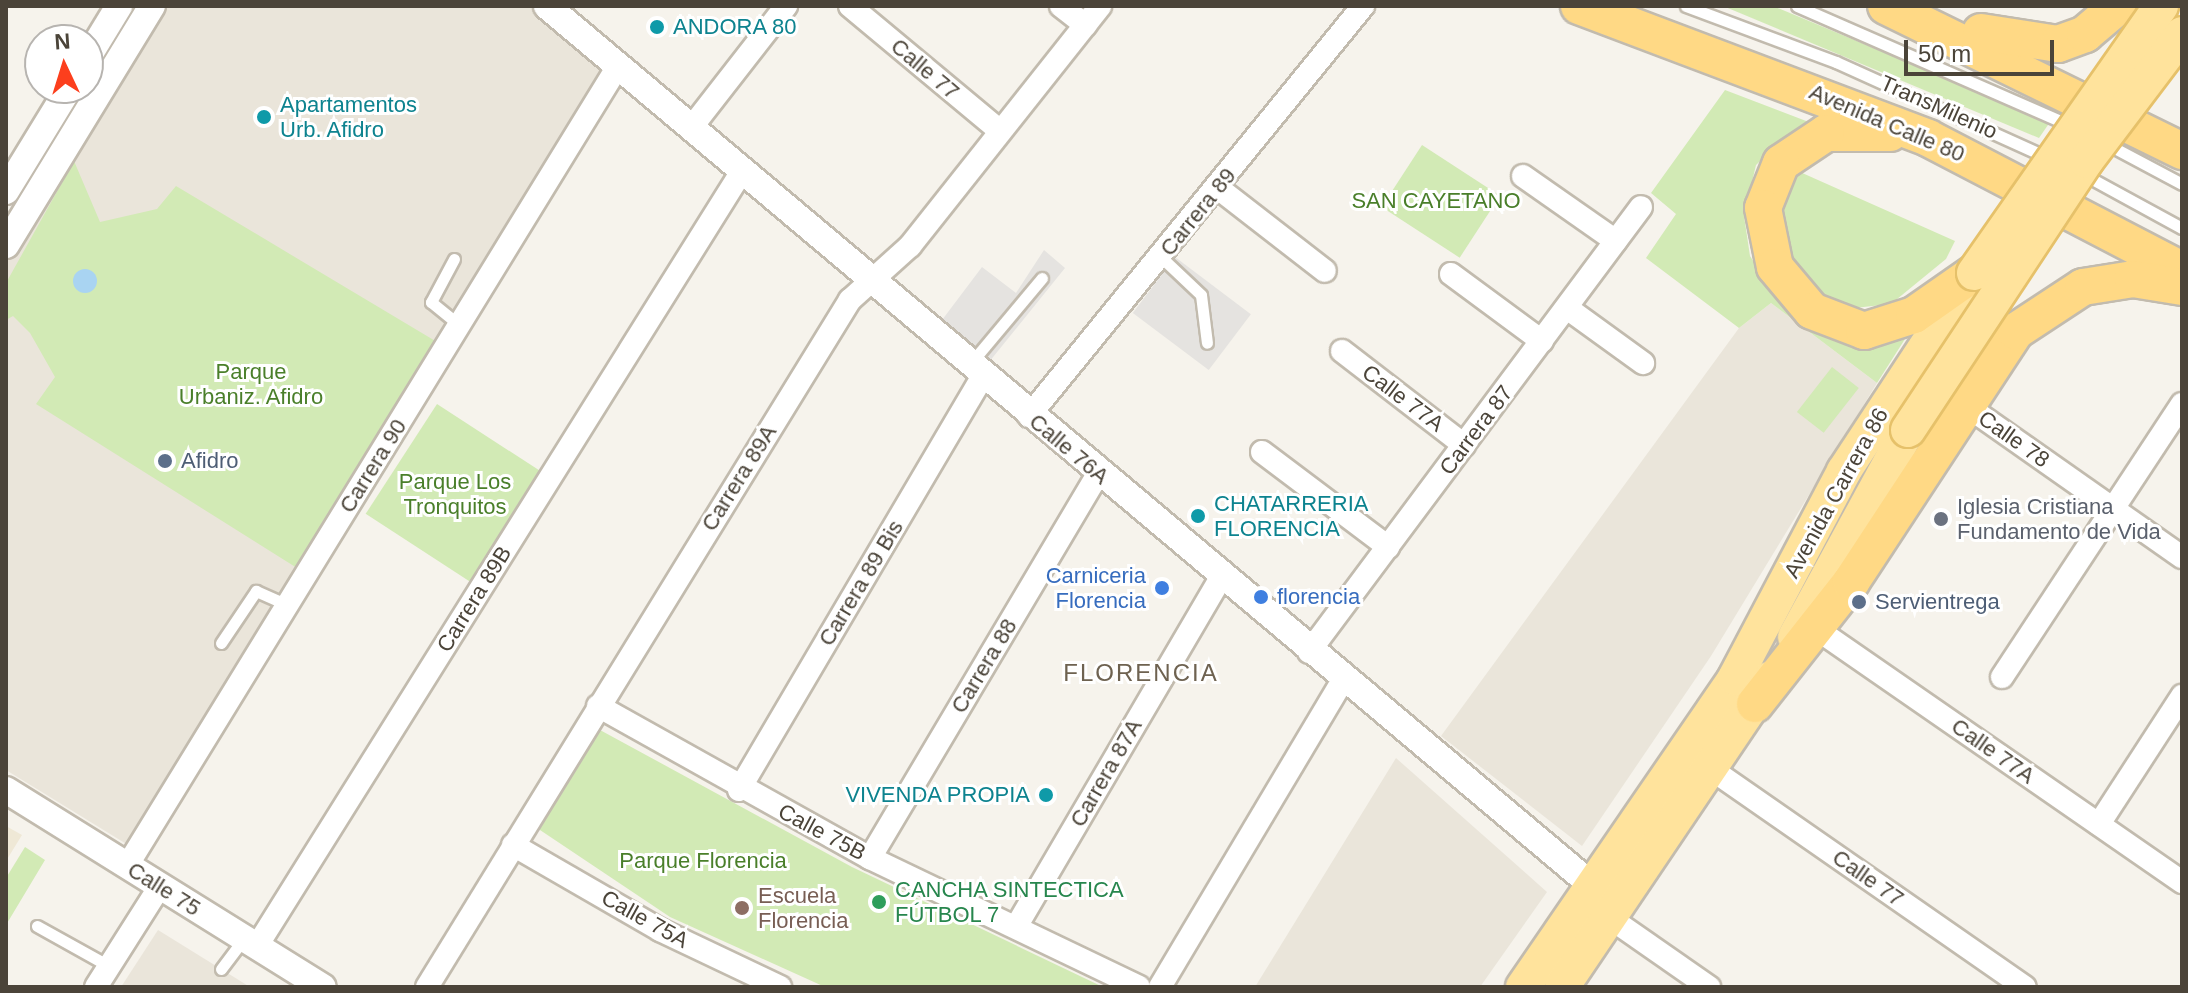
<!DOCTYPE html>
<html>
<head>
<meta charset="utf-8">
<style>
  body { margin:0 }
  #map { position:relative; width:2188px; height:993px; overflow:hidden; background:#f6f3ec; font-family:Arial,sans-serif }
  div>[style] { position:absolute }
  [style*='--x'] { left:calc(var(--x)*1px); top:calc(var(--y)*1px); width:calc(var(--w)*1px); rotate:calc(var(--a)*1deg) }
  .residential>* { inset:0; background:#eae5da }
  .education>* { inset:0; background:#efe8d6 }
  .green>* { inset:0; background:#d2eab5; transform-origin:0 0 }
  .parking>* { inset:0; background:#e5e3e0; transform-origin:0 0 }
  .water>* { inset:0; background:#a9d4f2 }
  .round { border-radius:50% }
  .roads { filter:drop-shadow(2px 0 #c2bbae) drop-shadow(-2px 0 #c2bbae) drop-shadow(0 2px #c2bbae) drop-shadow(0 -2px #c2bbae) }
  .service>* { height:11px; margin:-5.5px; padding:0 5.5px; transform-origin:5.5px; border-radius:5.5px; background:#fff }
  .minor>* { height:22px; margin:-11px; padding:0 11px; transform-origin:11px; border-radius:11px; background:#fff }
  .tertiary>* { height:26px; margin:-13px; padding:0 13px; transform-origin:13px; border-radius:13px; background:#fff }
  .primary>* { height:34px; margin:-17px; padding:0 17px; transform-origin:17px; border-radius:17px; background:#ffe39c }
  .trunk>* { height:36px; margin:-18px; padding:0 18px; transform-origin:18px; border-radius:18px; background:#ffd985 }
  .bridges { filter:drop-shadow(2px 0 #e6c16a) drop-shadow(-2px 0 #e6c16a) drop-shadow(0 2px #e6c16a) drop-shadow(0 -2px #e6c16a) }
  .primary-bridge>* { height:34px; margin:-17px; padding:0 17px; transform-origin:17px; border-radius:17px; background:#ffe39c }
  .dots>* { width:22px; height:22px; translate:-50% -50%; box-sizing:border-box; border:4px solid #fff; border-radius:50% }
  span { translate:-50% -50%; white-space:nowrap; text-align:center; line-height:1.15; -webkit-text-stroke:6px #fff; paint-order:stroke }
  .culture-label { font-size:22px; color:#0d838f }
  .left { translate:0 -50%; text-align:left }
  .right { translate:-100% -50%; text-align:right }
  .street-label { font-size:22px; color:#4b4439 }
  .park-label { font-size:22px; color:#4a7f2a }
  .service-label { font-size:22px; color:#4e5e75 }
  .worship-label { font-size:22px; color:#5b616d }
  .shop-label { font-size:22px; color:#366cbe }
  .leisure-label { font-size:22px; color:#27864d }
  .education-label { font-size:22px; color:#785e54 }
  .neighbourhood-label { font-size:24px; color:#6e6250; letter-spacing:2px }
  .frame { position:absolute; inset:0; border:8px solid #4b4439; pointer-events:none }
  .north { position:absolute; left:24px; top:24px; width:80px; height:80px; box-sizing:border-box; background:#fff; border:2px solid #b7b4b0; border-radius:50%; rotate:356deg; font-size:22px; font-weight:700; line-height:32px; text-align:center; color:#4b4439 }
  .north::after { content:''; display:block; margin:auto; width:28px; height:36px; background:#fc3f1d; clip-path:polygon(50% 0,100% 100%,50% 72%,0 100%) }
  .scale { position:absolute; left:1904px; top:40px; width:150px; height:36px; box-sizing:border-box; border:4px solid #4b4439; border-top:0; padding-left:10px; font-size:24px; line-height:28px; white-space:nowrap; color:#4b4439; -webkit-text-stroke:6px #fff; paint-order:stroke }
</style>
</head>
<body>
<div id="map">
  <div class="residential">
    <div style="clip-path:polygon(159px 6px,534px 6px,609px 68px,128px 845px,6px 770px,6px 258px)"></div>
    <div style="clip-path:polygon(1771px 303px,1877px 383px,1711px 656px,1582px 846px,1441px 736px,1739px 328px)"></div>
    <div style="clip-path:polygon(1396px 758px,1547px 892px,1480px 987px,1255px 987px)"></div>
    <div style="clip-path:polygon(158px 930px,250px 987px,121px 987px)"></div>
  </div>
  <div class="education">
    <div style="clip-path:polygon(6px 826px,22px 835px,6px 861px)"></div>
  </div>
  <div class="green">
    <div style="clip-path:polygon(1723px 6px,1773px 6px,2050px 122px,2039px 138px)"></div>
    <div style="clip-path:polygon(1725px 90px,1814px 124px,1786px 136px,1756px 165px,1744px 216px,1750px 256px,1779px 301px,1834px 341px,1868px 349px,1905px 339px,1877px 383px,1771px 303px,1739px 328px,1646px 258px,1676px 214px,1651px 193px)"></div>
    <div style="left:1422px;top:145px;width:93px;height:74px;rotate:33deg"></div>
    <div style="clip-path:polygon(74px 161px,100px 222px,157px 209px,176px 186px,437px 342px,297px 568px,36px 404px,55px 377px,30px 333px,13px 316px,6px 320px,6px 283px)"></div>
    <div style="clip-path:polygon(1791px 168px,1955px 241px,1946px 259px,1891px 304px,1845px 309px,1821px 300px,1785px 258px,1777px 186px)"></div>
    <div style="left:1832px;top:367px;width:34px;height:57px;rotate:38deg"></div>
    <div style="left:437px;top:404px;width:131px;height:131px;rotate:33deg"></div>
    <div style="clip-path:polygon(600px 730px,852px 867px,1103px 987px,825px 987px,670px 917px,537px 828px)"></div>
    <div style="clip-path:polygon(25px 847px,45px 860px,6px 925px,6px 878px)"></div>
  </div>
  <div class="parking">
    <div style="clip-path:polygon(1044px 250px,1065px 268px,985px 367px,939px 324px,982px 267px,1016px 293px)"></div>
    <div style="left:1175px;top:257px;width:95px;height:70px;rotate:37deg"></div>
  </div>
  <div class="water">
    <div class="round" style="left:73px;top:269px;width:24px;height:24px"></div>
  </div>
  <div class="roads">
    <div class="service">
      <div style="--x:1686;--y:6;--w:160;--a:20.5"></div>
      <div style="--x:1836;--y:62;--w:236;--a:24.3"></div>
      <div style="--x:1797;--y:6;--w:300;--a:23.6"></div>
      <div style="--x:2105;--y:143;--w:87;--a:28"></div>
      <div style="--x:2081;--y:173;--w:115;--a:28.6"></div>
      <div style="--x:1161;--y:257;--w:55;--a:43.5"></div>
      <div style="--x:1201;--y:295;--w:48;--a:82.9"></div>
      <div style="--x:454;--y:259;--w:49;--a:118.1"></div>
      <div style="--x:431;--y:302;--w:36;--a:39"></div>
      <div style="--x:970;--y:364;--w:112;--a:-50.1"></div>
      <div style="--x:221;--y:643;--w:63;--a:-56.1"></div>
      <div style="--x:256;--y:591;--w:34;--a:24"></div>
      <div style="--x:37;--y:926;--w:82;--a:29.1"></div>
      <div style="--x:221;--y:969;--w:38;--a:-53"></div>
    </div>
    <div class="minor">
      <div style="--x:850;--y:6;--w:195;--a:39.8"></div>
      <div style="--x:1061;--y:6;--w:31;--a:38"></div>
      <div style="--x:691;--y:128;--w:155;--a:-52.1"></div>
      <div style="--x:1523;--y:176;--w:113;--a:35"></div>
      <div style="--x:1218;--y:188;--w:135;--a:37.8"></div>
      <div style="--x:1451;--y:274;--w:113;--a:36.4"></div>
      <div style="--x:1567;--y:308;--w:94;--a:35.9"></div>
      <div style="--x:1342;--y:351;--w:154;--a:37.6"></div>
      <div style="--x:1964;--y:404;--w:266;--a:35.1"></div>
      <div style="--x:1029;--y:416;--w:529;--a:-50.83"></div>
      <div style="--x:1262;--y:452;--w:158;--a:37"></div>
      <div style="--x:1805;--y:621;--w:459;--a:34.7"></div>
      <div style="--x:1309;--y:652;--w:555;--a:-53.27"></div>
      <div style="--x:2002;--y:677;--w:327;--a:-56.6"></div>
      <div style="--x:598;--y:706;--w:312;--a:29.2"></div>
      <div style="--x:870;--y:858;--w:298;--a:25.6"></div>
      <div style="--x:1711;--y:769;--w:382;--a:34.8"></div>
      <div style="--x:739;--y:790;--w:481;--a:-59.5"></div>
      <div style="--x:2099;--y:824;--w:153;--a:-57"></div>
      <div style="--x:513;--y:845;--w:170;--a:30"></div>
      <div style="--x:660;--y:930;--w:133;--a:25.4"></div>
      <div style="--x:870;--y:858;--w:447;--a:-59.3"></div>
      <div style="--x:127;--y:866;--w:939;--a:-58.46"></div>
      <div style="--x:1610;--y:918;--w:121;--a:34.9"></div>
      <div style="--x:1016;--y:927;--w:405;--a:-59.6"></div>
      <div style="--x:257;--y:946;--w:914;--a:-57.96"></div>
      <div style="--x:96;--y:987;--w:120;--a:-57.6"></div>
      <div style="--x:427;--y:987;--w:807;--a:-58.38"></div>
      <div style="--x:850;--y:300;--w:81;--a:-42"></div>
      <div style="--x:910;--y:246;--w:306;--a:-51.6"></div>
      <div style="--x:1160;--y:987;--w:357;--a:-59.2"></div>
    </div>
    <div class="tertiary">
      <div style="--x:547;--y:6;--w:1370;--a:40.08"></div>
      <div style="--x:88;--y:57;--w:60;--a:-58.7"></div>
      <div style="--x:6;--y:191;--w:121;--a:-58.5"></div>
      <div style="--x:6;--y:245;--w:280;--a:-58.6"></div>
      <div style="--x:6;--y:790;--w:373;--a:31.9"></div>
    </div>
    <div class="primary">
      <div style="--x:1795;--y:637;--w:236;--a:-61.4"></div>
      <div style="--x:1523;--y:987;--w:375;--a:-55.5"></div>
      <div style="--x:1735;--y:678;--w:234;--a:-62.2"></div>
      <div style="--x:1844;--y:471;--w:231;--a:-56.7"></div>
      <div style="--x:1562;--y:987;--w:372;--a:-56"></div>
    </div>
    <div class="trunk">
      <div style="--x:1579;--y:6;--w:373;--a:20.7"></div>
      <div style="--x:1928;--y:138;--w:286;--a:27.5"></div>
      <div style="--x:1886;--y:6;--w:330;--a:26.1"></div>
      <div style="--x:1981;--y:32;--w:78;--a:8.9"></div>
      <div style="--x:2058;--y:44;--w:29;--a:-20"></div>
      <div style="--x:2085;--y:34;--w:43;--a:-40.3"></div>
      <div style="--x:1890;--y:133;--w:64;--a:180"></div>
      <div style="--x:1826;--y:133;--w:54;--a:146.3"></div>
      <div style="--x:1781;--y:163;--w:48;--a:111.8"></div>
      <div style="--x:1763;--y:208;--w:60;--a:78.5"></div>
      <div style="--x:1775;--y:267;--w:57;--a:49.9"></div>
      <div style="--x:1812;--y:311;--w:56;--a:21"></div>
      <div style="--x:1864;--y:331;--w:52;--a:-17.7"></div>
      <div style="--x:1914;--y:315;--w:73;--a:-35"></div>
      <div style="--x:1755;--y:704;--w:155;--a:-51.8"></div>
      <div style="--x:1851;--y:582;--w:300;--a:-56.7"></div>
      <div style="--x:2016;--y:331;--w:80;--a:-33.3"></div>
      <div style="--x:2083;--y:287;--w:51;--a:-9.1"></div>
      <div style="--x:2133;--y:279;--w:50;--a:9.3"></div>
    </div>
  </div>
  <div class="bridges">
    <div class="primary-bridge">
      <div style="--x:1974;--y:273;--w:326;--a:-55"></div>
      <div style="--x:1908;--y:430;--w:323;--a:-56.5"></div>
      <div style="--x:2086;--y:161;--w:159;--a:-52.9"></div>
    </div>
  </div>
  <div class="dots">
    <div style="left:657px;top:27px;background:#0f9aa8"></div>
    <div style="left:264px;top:117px;background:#0f9aa8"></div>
    <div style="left:165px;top:461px;background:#5c6f8a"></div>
    <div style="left:1198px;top:516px;background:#0f9aa8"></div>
    <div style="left:1941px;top:519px;background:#6b7280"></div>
    <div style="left:1162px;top:588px;background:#3f7fe0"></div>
    <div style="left:1261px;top:597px;background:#3f7fe0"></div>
    <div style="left:1859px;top:602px;background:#5c6f8a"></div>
    <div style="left:1046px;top:795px;background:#0f9aa8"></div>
    <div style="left:879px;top:902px;background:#2e9e5b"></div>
    <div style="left:742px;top:908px;background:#8d6e63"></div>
  </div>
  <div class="culture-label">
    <span class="left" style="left:673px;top:27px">ANDORA 80</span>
    <span class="left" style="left:280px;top:117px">Apartamentos<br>Urb. Afidro</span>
    <span class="left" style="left:1214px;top:516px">CHATARRERIA<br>FLORENCIA</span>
    <span class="right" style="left:1030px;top:795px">VIVENDA PROPIA</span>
  </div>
  <div class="street-label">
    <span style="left:925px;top:69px;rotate:40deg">Calle 77</span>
    <span style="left:1939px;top:107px;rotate:24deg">TransMilenio</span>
    <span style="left:1887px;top:123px;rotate:23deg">Avenida Calle 80</span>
    <span style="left:1198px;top:212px;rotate:-51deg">Carrera 89</span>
    <span style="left:1403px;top:398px;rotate:37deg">Calle 77A</span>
    <span style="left:1476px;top:430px;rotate:-53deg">Carrera 87</span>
    <span style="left:2014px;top:439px;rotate:35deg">Calle 78</span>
    <span style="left:1069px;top:449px;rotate:40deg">Calle 76A</span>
    <span style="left:373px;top:466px;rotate:-58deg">Carrera 90</span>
    <span style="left:739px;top:478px;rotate:-58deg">Carrera 89A</span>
    <span style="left:1836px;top:493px;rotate:-61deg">Avenida Carrera 86</span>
    <span style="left:861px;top:583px;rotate:-59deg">Carrera 89 Bis</span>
    <span style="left:474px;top:599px;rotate:-58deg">Carrera 89B</span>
    <span style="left:984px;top:666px;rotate:-59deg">Carrera 88</span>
    <span style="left:1993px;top:751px;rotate:35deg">Calle 77A</span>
    <span style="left:1106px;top:773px;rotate:-60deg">Carrera 87A</span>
    <span style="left:822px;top:832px;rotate:28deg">Calle 75B</span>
    <span style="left:1868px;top:878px;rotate:35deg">Calle 77</span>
    <span style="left:164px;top:889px;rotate:32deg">Calle 75</span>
    <span style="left:645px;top:919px;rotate:29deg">Calle 75A</span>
  </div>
  <div class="park-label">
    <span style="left:1436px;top:201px">SAN CAYETANO</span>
    <span style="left:251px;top:384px">Parque<br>Urbaniz. Afidro</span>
    <span style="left:455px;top:494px">Parque Los<br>Tronquitos</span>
    <span style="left:703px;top:861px">Parque Florencia</span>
  </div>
  <div class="service-label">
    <span class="left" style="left:181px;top:461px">Afidro</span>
    <span class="left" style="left:1875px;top:602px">Servientrega</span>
  </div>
  <div class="worship-label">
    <span class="left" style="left:1957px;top:519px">Iglesia Cristiana<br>Fundamento de Vida</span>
  </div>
  <div class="shop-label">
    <span class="right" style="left:1146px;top:588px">Carniceria<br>Florencia</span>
    <span class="left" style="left:1277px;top:597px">florencia</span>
  </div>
  <div class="leisure-label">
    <span class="left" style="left:895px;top:902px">CANCHA SINTECTICA<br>FÚTBOL 7</span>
  </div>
  <div class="education-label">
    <span class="left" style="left:758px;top:908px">Escuela<br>Florencia</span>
  </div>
  <div class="neighbourhood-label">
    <span style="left:1141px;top:673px">FLORENCIA</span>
  </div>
  <div class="frame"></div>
  <div class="north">N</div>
  <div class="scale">50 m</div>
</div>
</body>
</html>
